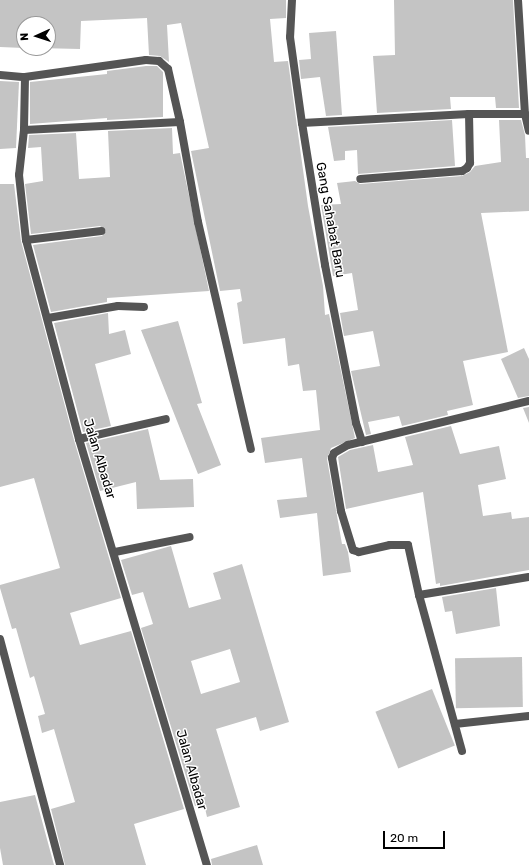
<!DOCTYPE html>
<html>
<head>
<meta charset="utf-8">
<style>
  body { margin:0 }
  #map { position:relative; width:529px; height:865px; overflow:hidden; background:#fff; font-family:Rubik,sans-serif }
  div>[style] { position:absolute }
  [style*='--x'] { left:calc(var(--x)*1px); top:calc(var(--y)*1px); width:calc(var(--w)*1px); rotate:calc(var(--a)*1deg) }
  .building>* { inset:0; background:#c4c4c4; transform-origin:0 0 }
  .street>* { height:8px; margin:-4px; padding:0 4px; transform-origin:4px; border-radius:4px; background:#555 }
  span { translate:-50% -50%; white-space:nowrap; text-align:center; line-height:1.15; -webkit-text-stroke:3px #fff; paint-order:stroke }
  .street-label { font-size:13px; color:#000 }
  .north { position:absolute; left:16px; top:16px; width:40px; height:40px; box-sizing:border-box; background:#fff; border:1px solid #999; border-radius:50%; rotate:267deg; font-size:11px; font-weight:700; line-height:16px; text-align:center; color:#000 }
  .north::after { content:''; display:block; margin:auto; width:14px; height:18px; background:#000; clip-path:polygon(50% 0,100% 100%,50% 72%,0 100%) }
  .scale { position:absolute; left:383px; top:831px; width:62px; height:18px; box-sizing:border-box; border:2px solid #000; border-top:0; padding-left:5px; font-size:12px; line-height:14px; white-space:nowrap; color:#000; -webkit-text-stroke:3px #fff; paint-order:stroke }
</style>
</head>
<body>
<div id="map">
  <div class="building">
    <div style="clip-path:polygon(0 0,286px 0,286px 18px,270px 19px,274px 62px,288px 61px,308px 206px,323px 286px,325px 315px,329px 314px,355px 438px,331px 448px,327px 459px,342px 544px,345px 544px,348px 552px,351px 572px,323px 576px,317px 513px,280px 518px,277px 500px,307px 497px,302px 458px,265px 463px,261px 438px,320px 430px,316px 390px,303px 391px,299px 364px,288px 366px,285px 338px,243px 344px,237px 303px,242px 301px,240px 289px,220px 291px,191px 151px,209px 148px,181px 23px,167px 25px,169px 62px,160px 56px,149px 55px,147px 18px,81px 21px,80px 49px,38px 48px,48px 48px,48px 24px,24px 24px,24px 48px,0 47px)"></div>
    <div style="clip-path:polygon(394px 0,513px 0,519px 108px,496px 108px,495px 97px,450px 97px,451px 109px,377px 113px,373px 56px,395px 55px)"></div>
    <div style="clip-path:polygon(336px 31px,342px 115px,326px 116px,320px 77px,301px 79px,299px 60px,311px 59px,309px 33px)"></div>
    <div style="clip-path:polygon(146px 66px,157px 66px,163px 72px,163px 117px,107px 120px,107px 118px,30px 124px,30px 82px,107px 74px,107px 71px)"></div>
    <div style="clip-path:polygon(0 81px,19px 82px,16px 148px,0 149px)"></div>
    <div style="clip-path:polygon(452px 120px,455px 166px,358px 174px,357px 150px,345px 151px,345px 160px,334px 161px,328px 127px)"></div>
    <div style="clip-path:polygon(499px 120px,521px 120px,525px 135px,526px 158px,529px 158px,529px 211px,481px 213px,508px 352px,463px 361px,473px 405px,447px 411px,448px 415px,402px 426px,399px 416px,368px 422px,371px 434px,366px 435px,351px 371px,380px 366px,373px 331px,344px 336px,340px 313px,358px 310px,352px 273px,333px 276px,321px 205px,341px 204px,337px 183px,355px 181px,360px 184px,462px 176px,470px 172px,475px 166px,501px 162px)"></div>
    <div style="clip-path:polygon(172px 128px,173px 154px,180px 153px,209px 291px,107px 298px,107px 302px,51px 312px,33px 245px,102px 236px,106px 231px,100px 226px,31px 234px,25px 184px,43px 181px,41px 147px,28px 148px,29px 135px,76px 133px,79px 179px,110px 177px,108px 131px)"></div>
    <div style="clip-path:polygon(0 184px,14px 184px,21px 241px,74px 440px,121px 598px,70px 613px,80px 645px,131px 631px,184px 809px,134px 824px,146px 865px,65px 865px,51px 809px,75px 802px,54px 729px,42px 733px,38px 716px,45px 714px,34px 676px,30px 678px,16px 628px,12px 629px,0 588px,0 585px,60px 568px,34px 478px,0 487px)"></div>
    <div style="clip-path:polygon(108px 313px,109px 334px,125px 330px,131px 354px,95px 364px,111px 426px,83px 432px,54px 323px)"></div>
    <div style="clip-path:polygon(178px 321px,202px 403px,197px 404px,221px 465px,198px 474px,141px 330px)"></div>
    <div style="clip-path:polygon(524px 348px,529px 359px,529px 396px,518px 398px,501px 359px)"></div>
    <div style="clip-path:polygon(529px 407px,529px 423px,523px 408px)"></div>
    <div style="clip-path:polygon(451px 426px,460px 454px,499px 446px,506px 479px,478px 485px,483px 516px,511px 512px,512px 519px,529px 517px,529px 570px,440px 586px,440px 583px,436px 584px,423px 492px,346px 509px,338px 457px,350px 450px,373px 445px,378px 472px,413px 465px,405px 437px)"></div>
    <div style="clip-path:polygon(148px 429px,160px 480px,193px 479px,194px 507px,137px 509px,136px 482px,100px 491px,86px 443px)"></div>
    <div style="clip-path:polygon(evenodd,171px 546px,189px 608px,221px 599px,213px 573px,242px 564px,289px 722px,260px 731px,256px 717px,216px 729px,240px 807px,207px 817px,204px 804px,195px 806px,141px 628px,153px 624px,143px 592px,132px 595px,121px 560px,171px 546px,230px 649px,240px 682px,201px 694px,191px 661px,230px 649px)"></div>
    <div style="clip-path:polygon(496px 588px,500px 626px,456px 634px,452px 611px,445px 612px,442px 597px)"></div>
    <div style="left:522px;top:657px;width:50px;height:67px;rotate:89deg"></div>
    <div style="left:432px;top:689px;width:61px;height:61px;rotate:68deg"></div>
    <div style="clip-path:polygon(35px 795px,54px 865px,3px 865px,0 848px,0 802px)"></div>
    <div style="clip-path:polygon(257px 845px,263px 865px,212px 865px,211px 859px)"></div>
  </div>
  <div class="street">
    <div style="--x:292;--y:0;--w:37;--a:93"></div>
    <div style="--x:290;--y:37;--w:87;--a:82.1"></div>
    <div style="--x:302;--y:123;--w:144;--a:80.8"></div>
    <div style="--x:325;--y:265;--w:161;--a:78.9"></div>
    <div style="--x:356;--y:423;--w:20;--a:72"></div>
    <div style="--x:518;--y:0;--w:114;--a:86.5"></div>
    <div style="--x:525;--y:114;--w:17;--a:77"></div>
    <div style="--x:0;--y:75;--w:25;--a:5"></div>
    <div style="--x:25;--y:77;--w:122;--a:-8"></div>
    <div style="--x:146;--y:60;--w:13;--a:4"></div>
    <div style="--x:159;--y:61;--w:12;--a:42"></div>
    <div style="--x:168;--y:69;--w:54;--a:77.2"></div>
    <div style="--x:180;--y:122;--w:102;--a:79.8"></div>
    <div style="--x:198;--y:222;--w:233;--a:76.9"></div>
    <div style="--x:25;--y:77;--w:53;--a:91.1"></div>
    <div style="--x:24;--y:130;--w:45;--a:96.3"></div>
    <div style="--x:19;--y:175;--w:65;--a:83.9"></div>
    <div style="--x:26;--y:240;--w:206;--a:75.1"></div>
    <div style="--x:79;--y:439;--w:445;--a:73.3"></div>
    <div style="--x:469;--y:114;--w:56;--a:0"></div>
    <div style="--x:302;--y:123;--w:167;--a:-3.1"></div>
    <div style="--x:469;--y:114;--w:49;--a:88.8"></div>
    <div style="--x:470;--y:163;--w:6;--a:121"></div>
    <div style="--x:467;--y:168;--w:6;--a:149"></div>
    <div style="--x:462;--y:171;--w:102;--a:175.5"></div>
    <div style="--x:24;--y:130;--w:156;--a:-2.9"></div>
    <div style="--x:26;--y:240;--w:76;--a:-6.8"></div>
    <div style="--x:48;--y:318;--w:71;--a:-9.7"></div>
    <div style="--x:118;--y:306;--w:26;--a:2"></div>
    <div style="--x:79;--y:439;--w:89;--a:-12.9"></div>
    <div style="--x:115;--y:552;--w:76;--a:-11.3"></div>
    <div style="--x:419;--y:595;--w:111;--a:-9.3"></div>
    <div style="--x:0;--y:639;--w:234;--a:75.1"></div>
    <div style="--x:455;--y:724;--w:74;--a:-6.2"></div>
    <div style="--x:462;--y:751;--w:162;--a:-105.4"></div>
    <div style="--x:419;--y:595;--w:51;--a:-102.4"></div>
    <div style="--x:408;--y:545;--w:18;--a:180"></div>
    <div style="--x:390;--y:545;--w:32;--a:167"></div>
    <div style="--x:359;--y:552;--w:6;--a:-162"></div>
    <div style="--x:353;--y:550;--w:41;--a:-107.1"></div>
    <div style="--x:341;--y:511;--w:54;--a:-99.6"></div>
    <div style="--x:332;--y:458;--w:5;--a:-68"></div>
    <div style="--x:334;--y:453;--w:16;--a:-30"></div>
    <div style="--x:348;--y:445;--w:186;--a:-13.7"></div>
  </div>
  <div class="street-label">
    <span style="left:330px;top:220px;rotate:80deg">Gang Sahabat Baru</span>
    <span style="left:99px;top:459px;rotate:73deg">Jalan Albadar</span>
    <span style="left:191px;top:770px;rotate:74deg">Jalan Albadar</span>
  </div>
  <div class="north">N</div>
  <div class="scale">20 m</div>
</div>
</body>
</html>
